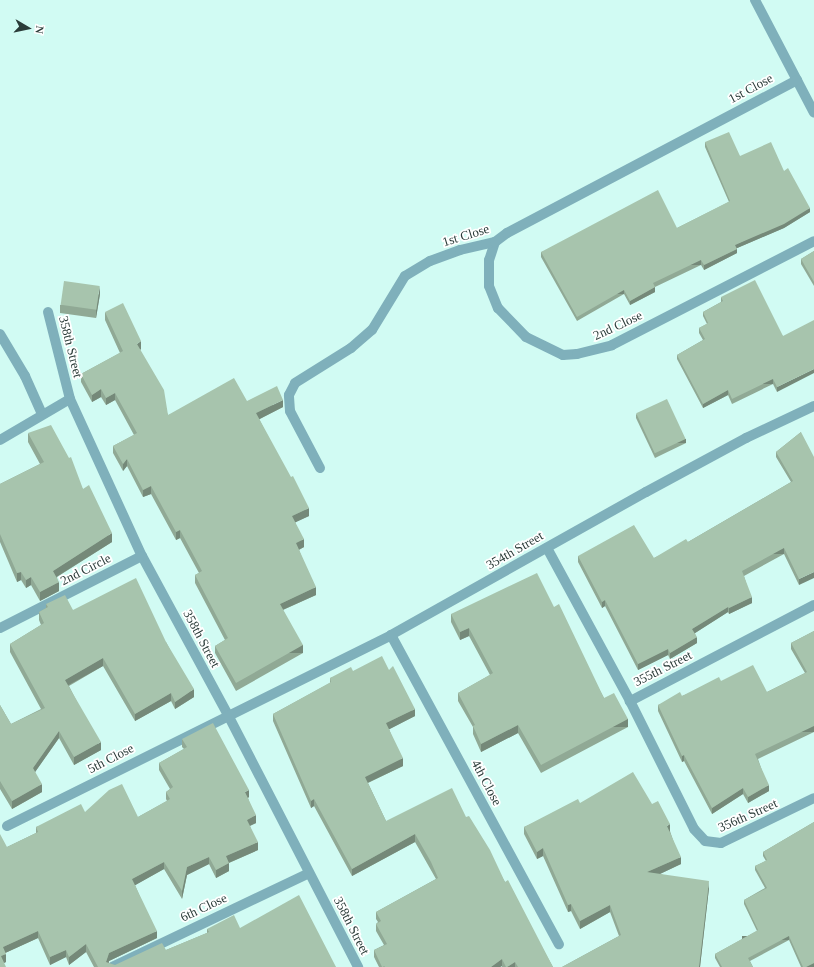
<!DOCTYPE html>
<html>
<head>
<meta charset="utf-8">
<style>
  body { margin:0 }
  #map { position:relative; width:814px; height:967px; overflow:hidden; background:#d1fbf3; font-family:Georgia,serif }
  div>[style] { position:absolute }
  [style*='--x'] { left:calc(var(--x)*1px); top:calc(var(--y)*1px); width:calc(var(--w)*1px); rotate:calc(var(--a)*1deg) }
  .minor>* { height:10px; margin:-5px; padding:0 5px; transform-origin:5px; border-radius:5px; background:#7fb0bb }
  .wall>* { inset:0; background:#90a995 }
  .shaded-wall>* { inset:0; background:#758979; transform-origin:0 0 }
  .building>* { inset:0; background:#a7c4ad; transform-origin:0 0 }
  span { translate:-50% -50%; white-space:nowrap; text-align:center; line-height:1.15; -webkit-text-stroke:3.5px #fff; paint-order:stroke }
  .street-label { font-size:13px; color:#2b3c39 }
  .north { position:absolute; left:8px; top:8px; width:40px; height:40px; -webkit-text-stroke:3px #fff; paint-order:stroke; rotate:99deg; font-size:11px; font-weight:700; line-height:16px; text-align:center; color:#2b3c39 }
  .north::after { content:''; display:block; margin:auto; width:14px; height:18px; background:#2b3c39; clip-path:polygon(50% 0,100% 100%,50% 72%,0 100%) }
</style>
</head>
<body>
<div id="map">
  <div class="minor">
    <div style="--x:755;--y:0;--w:127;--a:62.4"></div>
    <div style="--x:495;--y:242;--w:19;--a:108"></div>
    <div style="--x:489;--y:260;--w:26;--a:90"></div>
    <div style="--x:489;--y:286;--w:24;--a:68"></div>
    <div style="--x:498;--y:308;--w:40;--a:46"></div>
    <div style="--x:526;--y:337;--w:41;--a:25.9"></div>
    <div style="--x:563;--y:355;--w:14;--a:-4"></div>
    <div style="--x:577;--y:354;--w:36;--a:-14"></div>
    <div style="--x:612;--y:345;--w:227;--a:-27.2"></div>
    <div style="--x:48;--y:312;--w:90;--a:75.8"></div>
    <div style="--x:70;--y:399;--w:173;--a:65.4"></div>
    <div style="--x:142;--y:556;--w:181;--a:61.6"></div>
    <div style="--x:228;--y:715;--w:284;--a:62.7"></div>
    <div style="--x:0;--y:334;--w:49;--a:59.2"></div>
    <div style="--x:25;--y:376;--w:42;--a:65.9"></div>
    <div style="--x:0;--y:440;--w:81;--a:-30.4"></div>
    <div style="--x:320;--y:468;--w:64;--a:-117.8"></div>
    <div style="--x:290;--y:411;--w:16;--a:-94"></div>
    <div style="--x:289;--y:395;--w:13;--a:-63"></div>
    <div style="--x:295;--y:383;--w:66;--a:-32"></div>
    <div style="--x:351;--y:348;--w:28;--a:-41"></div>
    <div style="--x:372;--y:330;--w:63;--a:-58.6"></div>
    <div style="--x:405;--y:276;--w:29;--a:-31"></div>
    <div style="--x:430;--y:261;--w:32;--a:-20"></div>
    <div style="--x:460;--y:250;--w:36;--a:-13"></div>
    <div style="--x:495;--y:242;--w:15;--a:-37"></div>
    <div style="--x:507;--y:233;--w:328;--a:-27.8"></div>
    <div style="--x:547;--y:548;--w:174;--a:61.5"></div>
    <div style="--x:814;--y:605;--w:208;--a:152.4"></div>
    <div style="--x:630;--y:701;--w:143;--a:63.4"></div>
    <div style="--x:694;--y:829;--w:16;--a:47"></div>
    <div style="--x:705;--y:841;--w:16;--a:7"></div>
    <div style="--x:721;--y:843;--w:103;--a:-25.8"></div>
    <div style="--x:0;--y:628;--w:159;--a:-26.9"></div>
    <div style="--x:391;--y:635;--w:352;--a:61.5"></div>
    <div style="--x:7;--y:826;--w:429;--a:-26.4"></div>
    <div style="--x:391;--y:635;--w:292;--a:-29.3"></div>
    <div style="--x:646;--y:492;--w:114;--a:-28.4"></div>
    <div style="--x:746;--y:438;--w:75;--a:-25.2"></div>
    <div style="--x:112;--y:967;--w:218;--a:-25.5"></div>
  </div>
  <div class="wall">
    <div style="clip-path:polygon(705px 142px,740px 156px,784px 171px,810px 212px,784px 228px,737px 248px,737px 253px,704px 270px,701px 265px,655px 287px,655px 292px,630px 305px,624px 294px,577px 321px,541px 257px,541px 252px,677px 228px,729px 202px,705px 147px)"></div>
    <div style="clip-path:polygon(814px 251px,814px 286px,801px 264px,801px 259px)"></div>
    <div style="clip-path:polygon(100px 294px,96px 318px,60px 313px,60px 305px)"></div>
    <div style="clip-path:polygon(721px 297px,783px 336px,777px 392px,773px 384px,732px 404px,728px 395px,703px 408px,677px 359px,677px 355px,703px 340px,699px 333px,699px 328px,707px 324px,703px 316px,703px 312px,721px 302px)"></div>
    <div style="clip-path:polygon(105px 312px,141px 349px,140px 350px,168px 415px,247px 401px,283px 407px,259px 419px,309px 516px,295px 522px,304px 547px,299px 550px,316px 595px,283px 610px,303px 653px,236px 691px,215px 653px,215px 646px,225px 640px,195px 583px,195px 575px,199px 573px,180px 538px,176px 540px,151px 494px,143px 497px,127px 466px,123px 471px,113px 453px,113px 446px,134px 435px,115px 400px,106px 405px,101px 397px,92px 402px,81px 382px,81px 374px,120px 353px,105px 320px)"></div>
    <div style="clip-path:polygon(636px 414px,686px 443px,655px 458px,636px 418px)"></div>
    <div style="clip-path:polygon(801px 432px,799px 585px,784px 554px,744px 576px,752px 603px,729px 614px,728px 612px,695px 633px,697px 643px,670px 659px,668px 655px,638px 670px,605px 606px,602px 608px,578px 562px,578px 556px,654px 558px,688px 542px,791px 482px,776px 457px,776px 452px)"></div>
    <div style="clip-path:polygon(28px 433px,83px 489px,112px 542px,57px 577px,59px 591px,40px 601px,31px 585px,26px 588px,21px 580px,17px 582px,0 542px,0 484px,40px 464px,28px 442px)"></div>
    <div style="clip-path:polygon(46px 604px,73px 610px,166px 642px,194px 697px,175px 709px,171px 701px,135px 721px,103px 666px,69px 686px,101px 750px,74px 765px,59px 738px,35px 772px,42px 792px,12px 809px,0 789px,0 705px,11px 724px,41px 709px,10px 652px,10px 644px,41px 625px,39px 620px,39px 612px,46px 608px)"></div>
    <div style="clip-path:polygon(554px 607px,604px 698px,628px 727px,541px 773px,518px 733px,481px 752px,473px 734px,473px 727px,458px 701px,458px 693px,490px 675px,469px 636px,460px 640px,451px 622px,451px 614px)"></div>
    <div style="clip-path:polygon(814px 631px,814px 732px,758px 759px,769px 791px,748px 803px,743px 794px,712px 814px,684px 761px,682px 762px,658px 711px,658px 705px,682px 696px,721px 681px,767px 692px,805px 673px,791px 649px,791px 643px)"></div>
    <div style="clip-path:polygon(389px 670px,415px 716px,389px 729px,403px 766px,368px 783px,386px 821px,466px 817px,505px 882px,553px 967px,502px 967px,502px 966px,500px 967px,379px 967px,374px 957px,374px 950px,384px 945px,376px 931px,376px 924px,378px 922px,376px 919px,376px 912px,436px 879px,415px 842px,352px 876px,314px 806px,311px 808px,273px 721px,273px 714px,330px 683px,330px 678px,353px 671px)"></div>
    <div style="clip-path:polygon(182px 739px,249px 797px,248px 798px,256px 823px,250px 826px,258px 850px,229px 863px,229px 871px,216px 878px,209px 864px,187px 875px,182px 899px,164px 869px,135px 885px,157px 938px,109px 961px,109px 963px,115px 965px,166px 950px,207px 933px,207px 929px,240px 928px,336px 967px,94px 967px,86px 952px,69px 965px,66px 957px,50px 965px,38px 938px,5px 953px,6px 962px,4px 963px,0 967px,7px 847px,36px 833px,36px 827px,85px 812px,138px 817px,167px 801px,166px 799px,166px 792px,170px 789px,159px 770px,159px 763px,184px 749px,182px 747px)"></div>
    <div style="clip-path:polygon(580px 803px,652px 804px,670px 831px,681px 864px,660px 874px,709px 888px,700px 967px,562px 967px,619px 936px,610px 912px,580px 929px,571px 911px,568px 912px,543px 856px,537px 859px,524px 834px,524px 827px)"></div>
    <div style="clip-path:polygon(814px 822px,814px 967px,801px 967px,789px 940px,750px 961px,753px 967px,720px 967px,715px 958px,715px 954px,757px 931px,744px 904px,744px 900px,765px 888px,755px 870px,755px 866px,766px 861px,763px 856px,763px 852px)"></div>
  </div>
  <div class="shaded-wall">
    <div style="clip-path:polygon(810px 208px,810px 212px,784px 228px,735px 249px,735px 245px)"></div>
    <div style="clip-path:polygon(737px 249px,737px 253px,704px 270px,704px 265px)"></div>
    <div style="left:701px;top:260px;width:5px;height:53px;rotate:90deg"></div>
    <div style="clip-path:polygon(100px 286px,100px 294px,96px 318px,96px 310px)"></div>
    <div style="clip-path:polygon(655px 287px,655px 292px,630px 305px,630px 301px)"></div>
    <div style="left:624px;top:290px;width:4px;height:54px;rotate:90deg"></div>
    <div style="clip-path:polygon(141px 341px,141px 349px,137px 352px,137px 344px)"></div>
    <div style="clip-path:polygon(814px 369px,814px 373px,777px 392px,777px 387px)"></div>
    <div style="left:773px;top:379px;width:5px;height:46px;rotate:90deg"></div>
    <div style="clip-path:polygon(101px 389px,101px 397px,92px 402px,92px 395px)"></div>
    <div style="clip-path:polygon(728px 390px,728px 395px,703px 408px,703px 404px)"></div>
    <div style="clip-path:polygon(115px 393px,115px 400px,106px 405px,106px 398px)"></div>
    <div style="clip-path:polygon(283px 400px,283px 407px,256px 421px,256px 413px)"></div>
    <div style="left:686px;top:439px;width:4px;height:34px;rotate:90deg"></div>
    <div style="clip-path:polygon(127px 459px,127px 466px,123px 471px,123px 464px)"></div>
    <div style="clip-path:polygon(151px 486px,151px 494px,143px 497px,143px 490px)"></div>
    <div style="clip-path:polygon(309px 508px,309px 516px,292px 524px,292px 516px)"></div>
    <div style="clip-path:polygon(180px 530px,180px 538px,176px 540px,176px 532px)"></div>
    <div style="clip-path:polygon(112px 533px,112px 542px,53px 579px,53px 571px)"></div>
    <div style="clip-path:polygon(304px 539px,304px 547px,296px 551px,296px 543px)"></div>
    <div style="left:784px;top:548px;width:6px;height:48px;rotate:90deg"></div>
    <div style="clip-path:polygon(21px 572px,21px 580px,17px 582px,17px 573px)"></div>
    <div style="clip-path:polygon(814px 572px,814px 578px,799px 585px,799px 579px)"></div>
    <div style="clip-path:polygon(31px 577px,31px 585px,26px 588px,26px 580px)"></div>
    <div style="clip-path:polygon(59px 582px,59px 591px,40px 601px,40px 592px)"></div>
    <div style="clip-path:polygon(316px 587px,316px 595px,280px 611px,280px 604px)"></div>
    <div style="clip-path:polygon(752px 597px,752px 603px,729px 614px,729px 608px)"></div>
    <div style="clip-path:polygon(605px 600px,605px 606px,602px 608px,602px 602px)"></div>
    <div style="clip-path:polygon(728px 607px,728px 612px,692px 635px,692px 629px)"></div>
    <div style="clip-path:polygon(469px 628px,469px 636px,460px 640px,460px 632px)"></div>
    <div style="clip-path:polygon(697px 637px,697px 643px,670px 659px,670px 653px)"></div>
    <div style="left:303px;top:645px;width:8px;height:77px;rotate:90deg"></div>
    <div style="clip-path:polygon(668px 649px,668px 655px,638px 670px,638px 664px)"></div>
    <div style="clip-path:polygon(103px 658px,103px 666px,65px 687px,65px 680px)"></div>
    <div style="clip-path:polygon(194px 689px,194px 697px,175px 709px,175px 702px)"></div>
    <div style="clip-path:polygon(171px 693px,171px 701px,135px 721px,135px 714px)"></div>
    <div style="clip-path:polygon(415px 709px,415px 716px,386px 731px,386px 723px)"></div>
    <div style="left:628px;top:719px;width:8px;height:98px;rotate:90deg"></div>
    <div style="clip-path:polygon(518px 725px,518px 733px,481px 752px,481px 744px)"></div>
    <div style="left:814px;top:726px;width:6px;height:65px;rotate:90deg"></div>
    <div style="clip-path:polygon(59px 731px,59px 738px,33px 775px,33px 768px)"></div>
    <div style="clip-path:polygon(101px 742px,101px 750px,74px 765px,74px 757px)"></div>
    <div style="clip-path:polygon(684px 755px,684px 761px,682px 762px,682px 756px)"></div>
    <div style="clip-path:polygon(403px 758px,403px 766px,365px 784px,365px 777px)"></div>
    <div style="clip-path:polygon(42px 784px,42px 792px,12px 809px,12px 801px)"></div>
    <div style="clip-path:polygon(769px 785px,769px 791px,748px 803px,748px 797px)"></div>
    <div style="clip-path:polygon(743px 788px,743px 794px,712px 814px,712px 808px)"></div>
    <div style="clip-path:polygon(249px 790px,249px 797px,245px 799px,245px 792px)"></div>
    <div style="clip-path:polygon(314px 799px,314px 806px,311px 808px,311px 801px)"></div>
    <div style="clip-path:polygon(256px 815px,256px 823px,247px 827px,247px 820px)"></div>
    <div style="clip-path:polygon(670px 824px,670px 831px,667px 833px,667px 826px)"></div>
    <div style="clip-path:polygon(415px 834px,415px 842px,352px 876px,352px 869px)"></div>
    <div style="clip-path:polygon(258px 842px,258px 850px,226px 864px,226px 856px)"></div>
    <div style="clip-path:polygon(543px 848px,543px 856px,537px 859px,537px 852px)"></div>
    <div style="clip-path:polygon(209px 857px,209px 864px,187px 875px,182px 899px,182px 891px,187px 867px)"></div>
    <div style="clip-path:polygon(681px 857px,681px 864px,647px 880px,647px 872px)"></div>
    <div style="clip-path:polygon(164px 862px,164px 869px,132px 887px,132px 879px)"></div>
    <div style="clip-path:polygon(229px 863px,229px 871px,216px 878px,216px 870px)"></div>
    <div style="clip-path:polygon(709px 881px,709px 888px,700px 967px,699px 967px)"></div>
    <div style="clip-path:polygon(571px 904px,571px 911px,568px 912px,568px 905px)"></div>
    <div style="clip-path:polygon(610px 905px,610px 912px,580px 929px,580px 921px)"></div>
    <div style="clip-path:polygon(38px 931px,38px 938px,3px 954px,3px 947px)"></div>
    <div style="clip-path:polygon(157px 931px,157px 938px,109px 961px,107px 967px,106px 962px,109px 953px)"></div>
    <div style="left:789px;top:936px;width:4px;height:47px;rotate:90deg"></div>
    <div style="clip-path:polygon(86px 944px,86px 952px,69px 965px,69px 957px)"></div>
    <div style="clip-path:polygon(66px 950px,66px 957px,50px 965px,50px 957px)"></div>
    <div style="clip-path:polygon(6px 954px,6px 962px,1px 964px,1px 956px)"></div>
    <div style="clip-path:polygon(502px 959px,502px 966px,500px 967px,491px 967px)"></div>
    <div style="clip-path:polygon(515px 962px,515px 967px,507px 967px)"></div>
    <div style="clip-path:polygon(814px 963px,814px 967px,806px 967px)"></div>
  </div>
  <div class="building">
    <div style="clip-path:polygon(729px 132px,740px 156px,771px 142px,784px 171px,788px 168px,810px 208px,784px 224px,735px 245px,737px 249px,704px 265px,701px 260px,653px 283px,655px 287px,630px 301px,624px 290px,577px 317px,541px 252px,658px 190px,677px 228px,730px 201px,705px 142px)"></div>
    <div style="clip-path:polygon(814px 251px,814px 282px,801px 259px)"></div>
    <div style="clip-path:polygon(755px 280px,783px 336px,814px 320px,814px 369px,777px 387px,773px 379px,732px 399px,728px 390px,703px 404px,677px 355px,705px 339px,699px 328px,708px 323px,703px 312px,723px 301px,721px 297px)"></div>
    <div style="left:64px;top:281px;width:36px;height:24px;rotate:8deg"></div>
    <div style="clip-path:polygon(123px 303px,141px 341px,137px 344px,164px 390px,168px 415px,234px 378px,247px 401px,277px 386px,283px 400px,256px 413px,291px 477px,293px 476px,309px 508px,292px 516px,304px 539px,296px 543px,316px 587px,280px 604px,303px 645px,236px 683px,215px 646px,228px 638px,195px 575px,202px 571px,180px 530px,176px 532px,151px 486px,143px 490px,127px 459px,123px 464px,113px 446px,137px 433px,115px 393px,106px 398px,101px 389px,92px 395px,81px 374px,123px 351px,105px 312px)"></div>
    <div style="left:667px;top:399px;width:44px;height:34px;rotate:65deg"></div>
    <div style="clip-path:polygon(51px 425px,69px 458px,71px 457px,83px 489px,89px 485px,112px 533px,53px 571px,59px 582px,40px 592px,31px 577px,26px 580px,21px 572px,17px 573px,0 534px,0 484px,44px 462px,28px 433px)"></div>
    <div style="clip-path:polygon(801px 432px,814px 457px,814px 572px,799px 579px,784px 548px,742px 571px,752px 597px,729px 608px,728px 607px,692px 629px,697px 637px,670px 653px,668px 649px,638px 664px,605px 600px,602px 602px,578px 556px,634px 525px,654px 558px,686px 539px,688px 542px,793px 481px,776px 452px)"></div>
    <div style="clip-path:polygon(537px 573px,554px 607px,559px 604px,604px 698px,614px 693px,628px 719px,541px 765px,518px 725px,481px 744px,473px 726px,475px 725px,458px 693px,493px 673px,469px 628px,460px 632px,451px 614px)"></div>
    <div style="clip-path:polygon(136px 578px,166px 642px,194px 689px,175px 702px,171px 693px,135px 714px,103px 658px,65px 680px,101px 742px,74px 757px,59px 731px,33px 768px,42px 784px,12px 801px,0 781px,0 705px,11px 724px,45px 708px,10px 644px,44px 623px,39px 612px,48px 607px,46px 604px,65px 595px,73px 610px)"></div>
    <div style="clip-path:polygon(814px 631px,814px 726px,755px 754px,769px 785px,748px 797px,743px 788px,712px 808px,684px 755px,682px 756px,658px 705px,680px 692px,682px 696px,719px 677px,721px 681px,753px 665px,767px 692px,807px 672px,791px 643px)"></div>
    <div style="clip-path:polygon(382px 656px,389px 670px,393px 666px,415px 709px,386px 723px,403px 758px,365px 777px,386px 821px,452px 788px,466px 817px,469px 816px,490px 850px,505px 882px,508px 880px,553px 967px,518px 967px,515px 962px,507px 967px,506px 967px,502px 959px,491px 967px,385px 967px,384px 966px,383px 967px,382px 967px,374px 950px,387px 944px,376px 924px,381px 921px,376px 912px,438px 878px,431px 862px,415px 834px,352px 869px,314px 799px,311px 801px,273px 714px,331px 682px,330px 678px,351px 667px,353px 671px)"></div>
    <div style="clip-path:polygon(213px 723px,249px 790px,245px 792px,256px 815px,247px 820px,258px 842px,226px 856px,229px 863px,216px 870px,209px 857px,187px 867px,182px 891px,164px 862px,132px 879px,157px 931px,109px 953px,106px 962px,115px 965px,162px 943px,166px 950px,209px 932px,207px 929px,234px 915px,240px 928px,299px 895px,336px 967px,98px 967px,86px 944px,69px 957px,66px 950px,50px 957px,38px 931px,3px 947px,6px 954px,1px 956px,6px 967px,0 967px,0 834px,7px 847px,38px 832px,36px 827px,81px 804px,85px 812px,109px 790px,122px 784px,138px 817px,170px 799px,166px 792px,173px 787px,159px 763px,187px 747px,182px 739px)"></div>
    <div style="clip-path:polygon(633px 772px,652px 804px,658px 801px,670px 824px,667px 826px,681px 857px,647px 872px,709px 881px,699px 967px,562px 967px,621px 935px,610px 905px,580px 921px,571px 904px,568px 905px,543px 848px,537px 852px,524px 827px,578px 799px,580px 803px)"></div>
    <div style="clip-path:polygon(814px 822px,814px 963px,806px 967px,803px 967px,789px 936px,748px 958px,753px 967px,722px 967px,715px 954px,758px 930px,744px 900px,767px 888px,755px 866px,767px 860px,763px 852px)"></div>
  </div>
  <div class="street-label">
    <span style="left:751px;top:89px;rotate:-28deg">1st Close</span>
    <span style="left:466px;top:236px;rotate:-17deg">1st Close</span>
    <span style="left:618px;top:326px;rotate:-25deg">2nd Close</span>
    <span style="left:70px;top:347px;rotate:76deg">358th Street</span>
    <span style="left:515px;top:551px;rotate:-30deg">354th Street</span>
    <span style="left:86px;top:570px;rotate:-27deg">2nd Circle</span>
    <span style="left:201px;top:639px;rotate:62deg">358th Street</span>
    <span style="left:663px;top:669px;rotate:-27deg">355th Street</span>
    <span style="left:111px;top:759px;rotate:-27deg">5th Close</span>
    <span style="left:486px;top:783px;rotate:62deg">4th Close</span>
    <span style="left:748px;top:816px;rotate:-24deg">356th Street</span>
    <span style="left:204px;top:908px;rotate:-25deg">6th Close</span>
    <span style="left:351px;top:926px;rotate:63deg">358th Street</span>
  </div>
  <div class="north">N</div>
</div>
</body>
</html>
